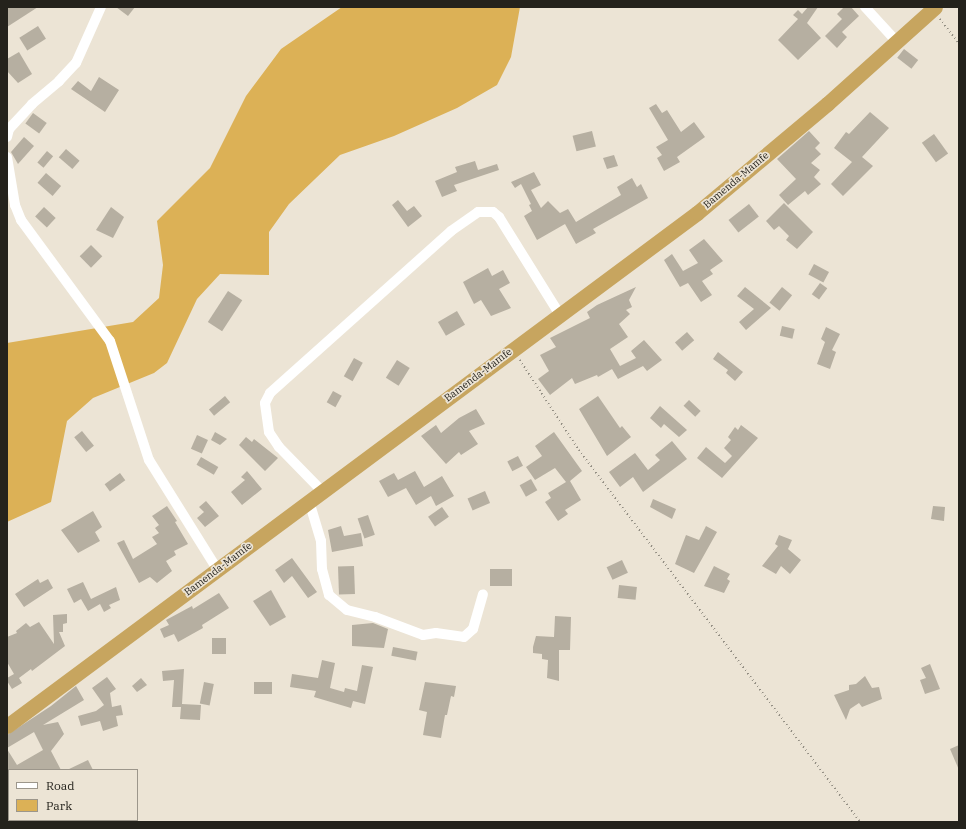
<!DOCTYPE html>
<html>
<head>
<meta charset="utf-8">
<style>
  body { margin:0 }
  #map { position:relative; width:966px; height:829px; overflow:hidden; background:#ece4d5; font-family:"IBM Plex Serif",serif }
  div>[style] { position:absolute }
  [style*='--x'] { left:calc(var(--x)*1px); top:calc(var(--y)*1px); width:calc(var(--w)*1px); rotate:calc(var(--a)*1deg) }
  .green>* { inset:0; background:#dcb156 }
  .building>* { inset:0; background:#b6afa1; transform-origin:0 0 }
  .path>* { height:1.5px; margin-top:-0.75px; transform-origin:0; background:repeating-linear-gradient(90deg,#938e83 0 1px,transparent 0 4px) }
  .minor>* { height:10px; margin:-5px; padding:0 5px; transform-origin:5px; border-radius:5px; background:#fff }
  .highway>* { height:15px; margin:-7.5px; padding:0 7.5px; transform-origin:7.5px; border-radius:7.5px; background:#c7a55f }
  span { translate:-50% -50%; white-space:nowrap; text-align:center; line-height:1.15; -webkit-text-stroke:3.5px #ece4d5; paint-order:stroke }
  .street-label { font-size:10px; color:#24221c }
  .frame { position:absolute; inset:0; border:8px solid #24221c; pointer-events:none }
  .legend { position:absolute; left:8px; top:769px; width:130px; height:52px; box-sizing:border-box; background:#ece4d5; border:1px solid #9c968b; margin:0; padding:5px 7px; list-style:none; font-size:12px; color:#24221c }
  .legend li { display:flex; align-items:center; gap:8px; height:20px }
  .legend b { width:20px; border:1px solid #9c968b }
</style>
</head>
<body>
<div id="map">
  <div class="green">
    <div style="clip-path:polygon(342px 7px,520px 7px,511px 57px,497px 85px,457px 108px,394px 136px,340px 155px,289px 204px,269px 232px,269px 275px,220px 274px,197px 299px,167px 363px,154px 373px,93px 398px,67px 421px,51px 502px,7px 522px,7px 343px,133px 322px,159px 298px,163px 265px,157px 221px,210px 168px,246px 96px,281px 49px)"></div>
  </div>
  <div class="building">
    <div style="clip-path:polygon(7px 7px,38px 7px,7px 27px)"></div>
    <div style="clip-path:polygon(116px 7px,135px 7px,128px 16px)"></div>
    <div style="clip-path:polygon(808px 7px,818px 7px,807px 23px,821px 38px,798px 60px,778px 40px,798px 19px,793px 15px,798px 10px,802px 14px)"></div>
    <div style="clip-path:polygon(844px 7px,851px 7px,859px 16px,842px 32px,847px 37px,837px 48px,825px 36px,842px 19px,837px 14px)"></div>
    <div style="left:38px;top:26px;width:15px;height:22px;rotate:58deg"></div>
    <div style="left:904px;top:49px;width:18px;height:11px;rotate:38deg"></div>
    <div style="clip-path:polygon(19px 52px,32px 74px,18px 83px,7px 71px,7px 59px)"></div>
    <div style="clip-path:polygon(99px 77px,119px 90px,105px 112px,71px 89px,78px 81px,91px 91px)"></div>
    <div style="clip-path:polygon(656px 104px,662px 113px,667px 110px,681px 132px,694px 122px,705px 137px,677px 157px,680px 162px,664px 171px,657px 158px,662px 155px,656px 147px,668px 140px,649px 108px)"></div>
    <div style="clip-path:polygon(870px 112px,889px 128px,862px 157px,873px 166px,843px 196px,831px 184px,852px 162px,834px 148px,846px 132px,849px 134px)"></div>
    <div style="left:33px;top:113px;width:17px;height:13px;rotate:36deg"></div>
    <div style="left:592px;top:131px;width:16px;height:20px;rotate:76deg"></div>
    <div style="clip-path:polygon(809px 131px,820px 143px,815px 148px,821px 154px,811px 163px,820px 170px,814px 177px,821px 184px,808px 195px,805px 191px,788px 205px,779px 195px,796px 179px,777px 159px)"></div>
    <div style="left:934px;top:134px;width:24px;height:15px;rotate:54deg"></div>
    <div style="clip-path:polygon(24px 137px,34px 146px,18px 164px,11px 152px)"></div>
    <div style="left:66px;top:149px;width:18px;height:11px;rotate:41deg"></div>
    <div style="left:47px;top:151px;width:8px;height:15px;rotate:40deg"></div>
    <div style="clip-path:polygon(614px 155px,618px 166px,607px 169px,603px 158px)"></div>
    <div style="clip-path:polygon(475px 161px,478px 170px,497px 164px,499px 170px,454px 185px,457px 191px,442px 197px,435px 181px,457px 172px,455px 167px)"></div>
    <div style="clip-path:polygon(534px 172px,541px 185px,531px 190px,541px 208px,548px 201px,560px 213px,568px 209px,576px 222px,621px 195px,617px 187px,632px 178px,637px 187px,641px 184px,648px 198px,593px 229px,596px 233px,576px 244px,565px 224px,537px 240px,524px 216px,532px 211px,529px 205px,531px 204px,521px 184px,515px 188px,511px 182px)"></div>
    <div style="left:46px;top:173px;width:20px;height:13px;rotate:41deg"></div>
    <div style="clip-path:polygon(398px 200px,407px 211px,414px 206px,422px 216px,408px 227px,392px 205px)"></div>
    <div style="clip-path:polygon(784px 203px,813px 232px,797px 249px,786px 240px,789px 236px,779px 226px,774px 230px,766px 221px)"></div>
    <div style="left:749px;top:204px;width:16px;height:26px;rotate:52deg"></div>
    <div style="left:44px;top:207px;width:16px;height:13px;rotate:43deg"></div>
    <div style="clip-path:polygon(111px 207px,124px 217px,113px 238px,96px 230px)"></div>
    <div style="clip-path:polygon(704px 239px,723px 261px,710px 270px,713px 274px,702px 281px,712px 295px,701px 302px,688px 283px,680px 287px,664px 260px,672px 254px,683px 271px,698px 263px,689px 250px)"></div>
    <div style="left:91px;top:245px;width:16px;height:16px;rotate:45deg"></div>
    <div style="left:814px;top:264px;width:17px;height:12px;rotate:28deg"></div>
    <div style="clip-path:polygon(488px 268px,492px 276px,503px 270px,510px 283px,499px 289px,511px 308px,491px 316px,481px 300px,474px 304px,463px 282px)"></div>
    <div style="left:820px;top:283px;width:9px;height:14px;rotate:36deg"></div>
    <div style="clip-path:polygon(636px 287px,629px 300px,632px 307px,626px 310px,630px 314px,619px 324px,628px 337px,610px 349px,620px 366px,636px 358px,631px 351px,644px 340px,662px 360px,647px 371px,643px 366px,618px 379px,612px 369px,598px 377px,597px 375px,575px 384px,572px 378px,550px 395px,538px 379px,549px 371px,540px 355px,556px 347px,550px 338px,590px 318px,587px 312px,597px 305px)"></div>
    <div style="clip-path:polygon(745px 287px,771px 308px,746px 330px,739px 322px,754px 309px,737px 296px)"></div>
    <div style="left:782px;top:287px;width:13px;height:20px;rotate:39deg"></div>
    <div style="left:228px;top:291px;width:17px;height:37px;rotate:33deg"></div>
    <div style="left:457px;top:311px;width:16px;height:22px;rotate:60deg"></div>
    <div style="left:782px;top:326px;width:13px;height:10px;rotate:13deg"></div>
    <div style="clip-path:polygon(826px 327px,840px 334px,832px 350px,836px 352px,830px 369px,817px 364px,825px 342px,821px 339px)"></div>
    <div style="left:687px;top:332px;width:11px;height:16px;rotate:49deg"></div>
    <div style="clip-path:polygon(718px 352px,743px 372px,735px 381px,726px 373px,728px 370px,713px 359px)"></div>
    <div style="left:354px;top:358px;width:10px;height:21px;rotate:29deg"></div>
    <div style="left:397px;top:360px;width:15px;height:21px;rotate:32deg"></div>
    <div style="left:333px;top:391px;width:10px;height:13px;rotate:29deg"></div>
    <div style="left:225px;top:396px;width:8px;height:21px;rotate:50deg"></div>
    <div style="clip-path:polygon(598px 396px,620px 428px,622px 426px,631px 437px,607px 456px,579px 409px)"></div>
    <div style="left:689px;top:400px;width:16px;height:8px;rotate:43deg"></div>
    <div style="clip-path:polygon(660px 406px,687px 430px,679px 437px,664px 424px,661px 428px,650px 418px)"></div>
    <div style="clip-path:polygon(476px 409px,485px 424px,469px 431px,478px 444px,461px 455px,459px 452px,446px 464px,421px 436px,436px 425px,441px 433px,459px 418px)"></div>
    <div style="clip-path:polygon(741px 425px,758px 438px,722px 478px,697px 458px,706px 447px,725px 463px,732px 456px,724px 448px,731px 440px,728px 437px,735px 427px,738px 430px)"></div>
    <div style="left:82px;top:431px;width:19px;height:10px;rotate:51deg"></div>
    <div style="clip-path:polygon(215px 432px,227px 439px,220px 445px,211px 440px)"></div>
    <div style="clip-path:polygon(554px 432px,582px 471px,570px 481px,581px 500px,565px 510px,568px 514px,558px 521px,545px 502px,551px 498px,548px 493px,566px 482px,555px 468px,535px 480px,526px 467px,542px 456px,535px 446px)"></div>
    <div style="left:197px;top:435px;width:12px;height:15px;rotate:24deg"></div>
    <div style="clip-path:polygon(246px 437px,252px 442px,254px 439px,278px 458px,265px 471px,239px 445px)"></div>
    <div style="clip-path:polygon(672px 441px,687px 459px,643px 492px,633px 477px,620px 487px,609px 472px,635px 453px,648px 470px,660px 460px,655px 455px)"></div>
    <div style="left:518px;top:456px;width:11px;height:12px;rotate:63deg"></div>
    <div style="left:201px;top:457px;width:20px;height:9px;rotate:30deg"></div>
    <div style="clip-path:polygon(247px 471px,262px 489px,242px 505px,231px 492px,245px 480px,241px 477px)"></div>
    <div style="clip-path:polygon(415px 471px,424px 487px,442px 476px,454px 496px,436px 506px,431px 496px,416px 505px,406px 488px,388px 497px,379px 481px,394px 473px,398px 480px)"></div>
    <div style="left:120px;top:473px;width:9px;height:19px;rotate:54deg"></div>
    <div style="left:531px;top:479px;width:13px;height:13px;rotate:61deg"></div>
    <div style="left:485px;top:491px;width:13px;height:19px;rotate:67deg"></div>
    <div style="clip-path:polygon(653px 499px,676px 509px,672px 519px,650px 507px)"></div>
    <div style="clip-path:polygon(206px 501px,219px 516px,205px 527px,197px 518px,204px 512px,199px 507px)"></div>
    <div style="clip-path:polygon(167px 506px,177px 521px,175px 522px,188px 544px,174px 551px,176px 555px,166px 561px,172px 571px,157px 583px,150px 577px,139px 583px,117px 543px,124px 540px,133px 559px,157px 544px,152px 537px,159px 533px,155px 528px,159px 525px,152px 516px)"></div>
    <div style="clip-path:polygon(933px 506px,945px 507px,944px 521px,931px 519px)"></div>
    <div style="left:442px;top:507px;width:12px;height:17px;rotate:55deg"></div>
    <div style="clip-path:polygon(93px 511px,102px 527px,95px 532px,100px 541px,78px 553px,61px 530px)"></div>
    <div style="left:368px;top:515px;width:21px;height:11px;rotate:71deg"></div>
    <div style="clip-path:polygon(341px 526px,344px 536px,361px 533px,363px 546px,332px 552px,328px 530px)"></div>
    <div style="clip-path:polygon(706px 526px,717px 532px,694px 573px,675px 564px,686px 535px,699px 540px)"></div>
    <div style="clip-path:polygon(779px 535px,792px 540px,788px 549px,801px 560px,790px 574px,781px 566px,776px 574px,762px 566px,778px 546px,775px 544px)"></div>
    <div style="clip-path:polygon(292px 558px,317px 592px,308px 598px,292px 576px,284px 583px,275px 570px)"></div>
    <div style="left:622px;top:560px;width:14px;height:17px;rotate:65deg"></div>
    <div style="left:354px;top:566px;width:28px;height:16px;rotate:88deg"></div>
    <div style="clip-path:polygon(714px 566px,730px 574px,727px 579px,730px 581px,724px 593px,704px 586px)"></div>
    <div style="left:512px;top:569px;width:17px;height:22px;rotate:90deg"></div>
    <div style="clip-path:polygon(38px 579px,40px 583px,48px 579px,53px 588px,24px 607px,15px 594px)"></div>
    <div style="clip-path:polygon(83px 582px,91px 599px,116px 587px,120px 600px,109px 605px,111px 608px,104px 612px,100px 604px,88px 611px,81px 599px,74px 603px,67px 589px)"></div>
    <div style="left:619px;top:585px;width:18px;height:13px;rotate:6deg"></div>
    <div style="clip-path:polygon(271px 590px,286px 617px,270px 626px,253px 601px)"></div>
    <div style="clip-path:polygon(219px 593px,229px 608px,202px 625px,203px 628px,178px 642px,174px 634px,164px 638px,160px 629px,169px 625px,166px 620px,192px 606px,193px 609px)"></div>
    <div style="clip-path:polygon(67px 614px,67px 623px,63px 624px,63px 632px,59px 632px,65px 646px,32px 671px,31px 669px,19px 678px,22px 683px,12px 689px,7px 681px,7px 678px,14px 674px,7px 662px,7px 637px,17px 633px,16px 631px,26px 623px,30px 627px,39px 622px,54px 644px,53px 615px)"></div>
    <div style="clip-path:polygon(555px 616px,571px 617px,570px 650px,559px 650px,559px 681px,547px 678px,548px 660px,542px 659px,542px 654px,533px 653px,533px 647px,536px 636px,554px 637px)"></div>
    <div style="clip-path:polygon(373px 623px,388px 629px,384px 648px,352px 646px,352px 625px)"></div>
    <div style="left:212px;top:638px;width:14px;height:16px"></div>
    <div style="left:393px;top:647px;width:25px;height:9px;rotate:11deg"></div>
    <div style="clip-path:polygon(322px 660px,335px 663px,330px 688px,344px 692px,345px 688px,357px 691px,362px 665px,373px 667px,365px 704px,353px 701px,351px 708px,314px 697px,316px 691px,290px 687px,292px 674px,318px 678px)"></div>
    <div style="clip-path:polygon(930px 664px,940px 689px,925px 694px,920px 680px,926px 678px,921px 668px)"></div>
    <div style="clip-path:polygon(184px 669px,182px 704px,201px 705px,200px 720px,180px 719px,181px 707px,172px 707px,174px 680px,163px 681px,162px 671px)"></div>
    <div style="clip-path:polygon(865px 676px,872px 688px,879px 687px,882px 699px,862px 707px,859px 703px,850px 709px,846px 720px,834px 695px,849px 690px,849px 685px,856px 684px)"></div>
    <div style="clip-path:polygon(107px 677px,116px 689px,110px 693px,112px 707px,121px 705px,123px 715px,116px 716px,118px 726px,103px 731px,100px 721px,81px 726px,78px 716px,96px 711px,104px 705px,92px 688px)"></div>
    <div style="clip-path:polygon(141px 678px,147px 685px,137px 692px,132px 686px)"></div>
    <div style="left:204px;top:682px;width:10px;height:22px;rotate:11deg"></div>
    <div style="left:254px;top:682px;width:18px;height:12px"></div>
    <div style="clip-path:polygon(425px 682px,456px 686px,454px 697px,451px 696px,447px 715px,445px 715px,441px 738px,423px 735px,427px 712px,419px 710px)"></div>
    <div style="clip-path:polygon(76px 686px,84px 700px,43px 725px,58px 722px,64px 734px,51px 751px,61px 770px,7px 770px,7px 749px,17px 765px,43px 750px,34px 732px,7px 748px,7px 735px,51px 706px)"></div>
    <div style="clip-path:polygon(959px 745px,959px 770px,950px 749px)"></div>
    <div style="clip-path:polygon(88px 760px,93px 770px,67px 770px)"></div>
  </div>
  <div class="path">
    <div style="--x:940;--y:19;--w:31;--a:52"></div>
    <div style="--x:520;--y:360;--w:108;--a:56.8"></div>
    <div style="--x:579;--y:450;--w:466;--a:52.9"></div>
  </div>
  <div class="minor">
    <div style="--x:865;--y:7;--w:46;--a:47.6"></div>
    <div style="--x:7;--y:137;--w:8;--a:-76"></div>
    <div style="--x:9;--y:129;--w:34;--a:-47"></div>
    <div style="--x:32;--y:104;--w:35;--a:-40"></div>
    <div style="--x:59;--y:81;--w:25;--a:-47"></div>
    <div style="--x:76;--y:63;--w:61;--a:-65.9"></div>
    <div style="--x:7;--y:157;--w:49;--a:80.5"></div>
    <div style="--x:15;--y:205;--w:16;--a:68"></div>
    <div style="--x:21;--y:220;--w:150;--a:53.7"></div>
    <div style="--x:110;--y:341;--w:125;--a:71.9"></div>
    <div style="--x:149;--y:460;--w:128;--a:58"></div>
    <div style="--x:322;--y:491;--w:62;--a:-134.3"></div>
    <div style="--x:279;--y:447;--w:18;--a:-124"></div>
    <div style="--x:269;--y:432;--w:29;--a:-98"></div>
    <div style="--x:265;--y:403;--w:11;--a:-63"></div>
    <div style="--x:270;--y:393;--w:243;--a:-41.8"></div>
    <div style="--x:451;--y:231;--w:33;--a:-35"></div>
    <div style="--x:478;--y:212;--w:15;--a:0"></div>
    <div style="--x:493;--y:212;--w:8;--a:40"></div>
    <div style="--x:499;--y:217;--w:115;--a:58.1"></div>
    <div style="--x:309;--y:501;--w:42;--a:73.3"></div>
    <div style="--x:321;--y:541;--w:28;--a:88"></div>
    <div style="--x:322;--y:569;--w:27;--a:75"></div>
    <div style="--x:329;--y:595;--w:23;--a:40"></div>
    <div style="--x:347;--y:610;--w:29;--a:14"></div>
    <div style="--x:375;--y:617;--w:51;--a:20.6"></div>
    <div style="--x:423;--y:635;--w:13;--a:-9"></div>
    <div style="--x:436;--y:633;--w:28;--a:8"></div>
    <div style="--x:464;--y:637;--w:12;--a:-42"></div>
    <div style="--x:473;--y:629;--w:36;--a:-74"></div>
  </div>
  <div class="highway">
    <div style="--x:7;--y:726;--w:860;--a:-36.63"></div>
    <div style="--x:697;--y:213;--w:170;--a:-40"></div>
    <div style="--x:827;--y:104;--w:145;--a:-41.9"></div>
  </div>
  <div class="street-label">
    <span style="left:736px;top:180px;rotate:-40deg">Bamenda-Mamfe</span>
    <span style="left:478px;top:375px;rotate:-37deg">Bamenda-Mamfe</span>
    <span style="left:218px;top:569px;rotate:-37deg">Bamenda-Mamfe</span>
  </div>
  <div class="frame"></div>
  <ul class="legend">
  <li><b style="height:5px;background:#fff"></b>Road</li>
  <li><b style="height:11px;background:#dcb156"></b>Park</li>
  </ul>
</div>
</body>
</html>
